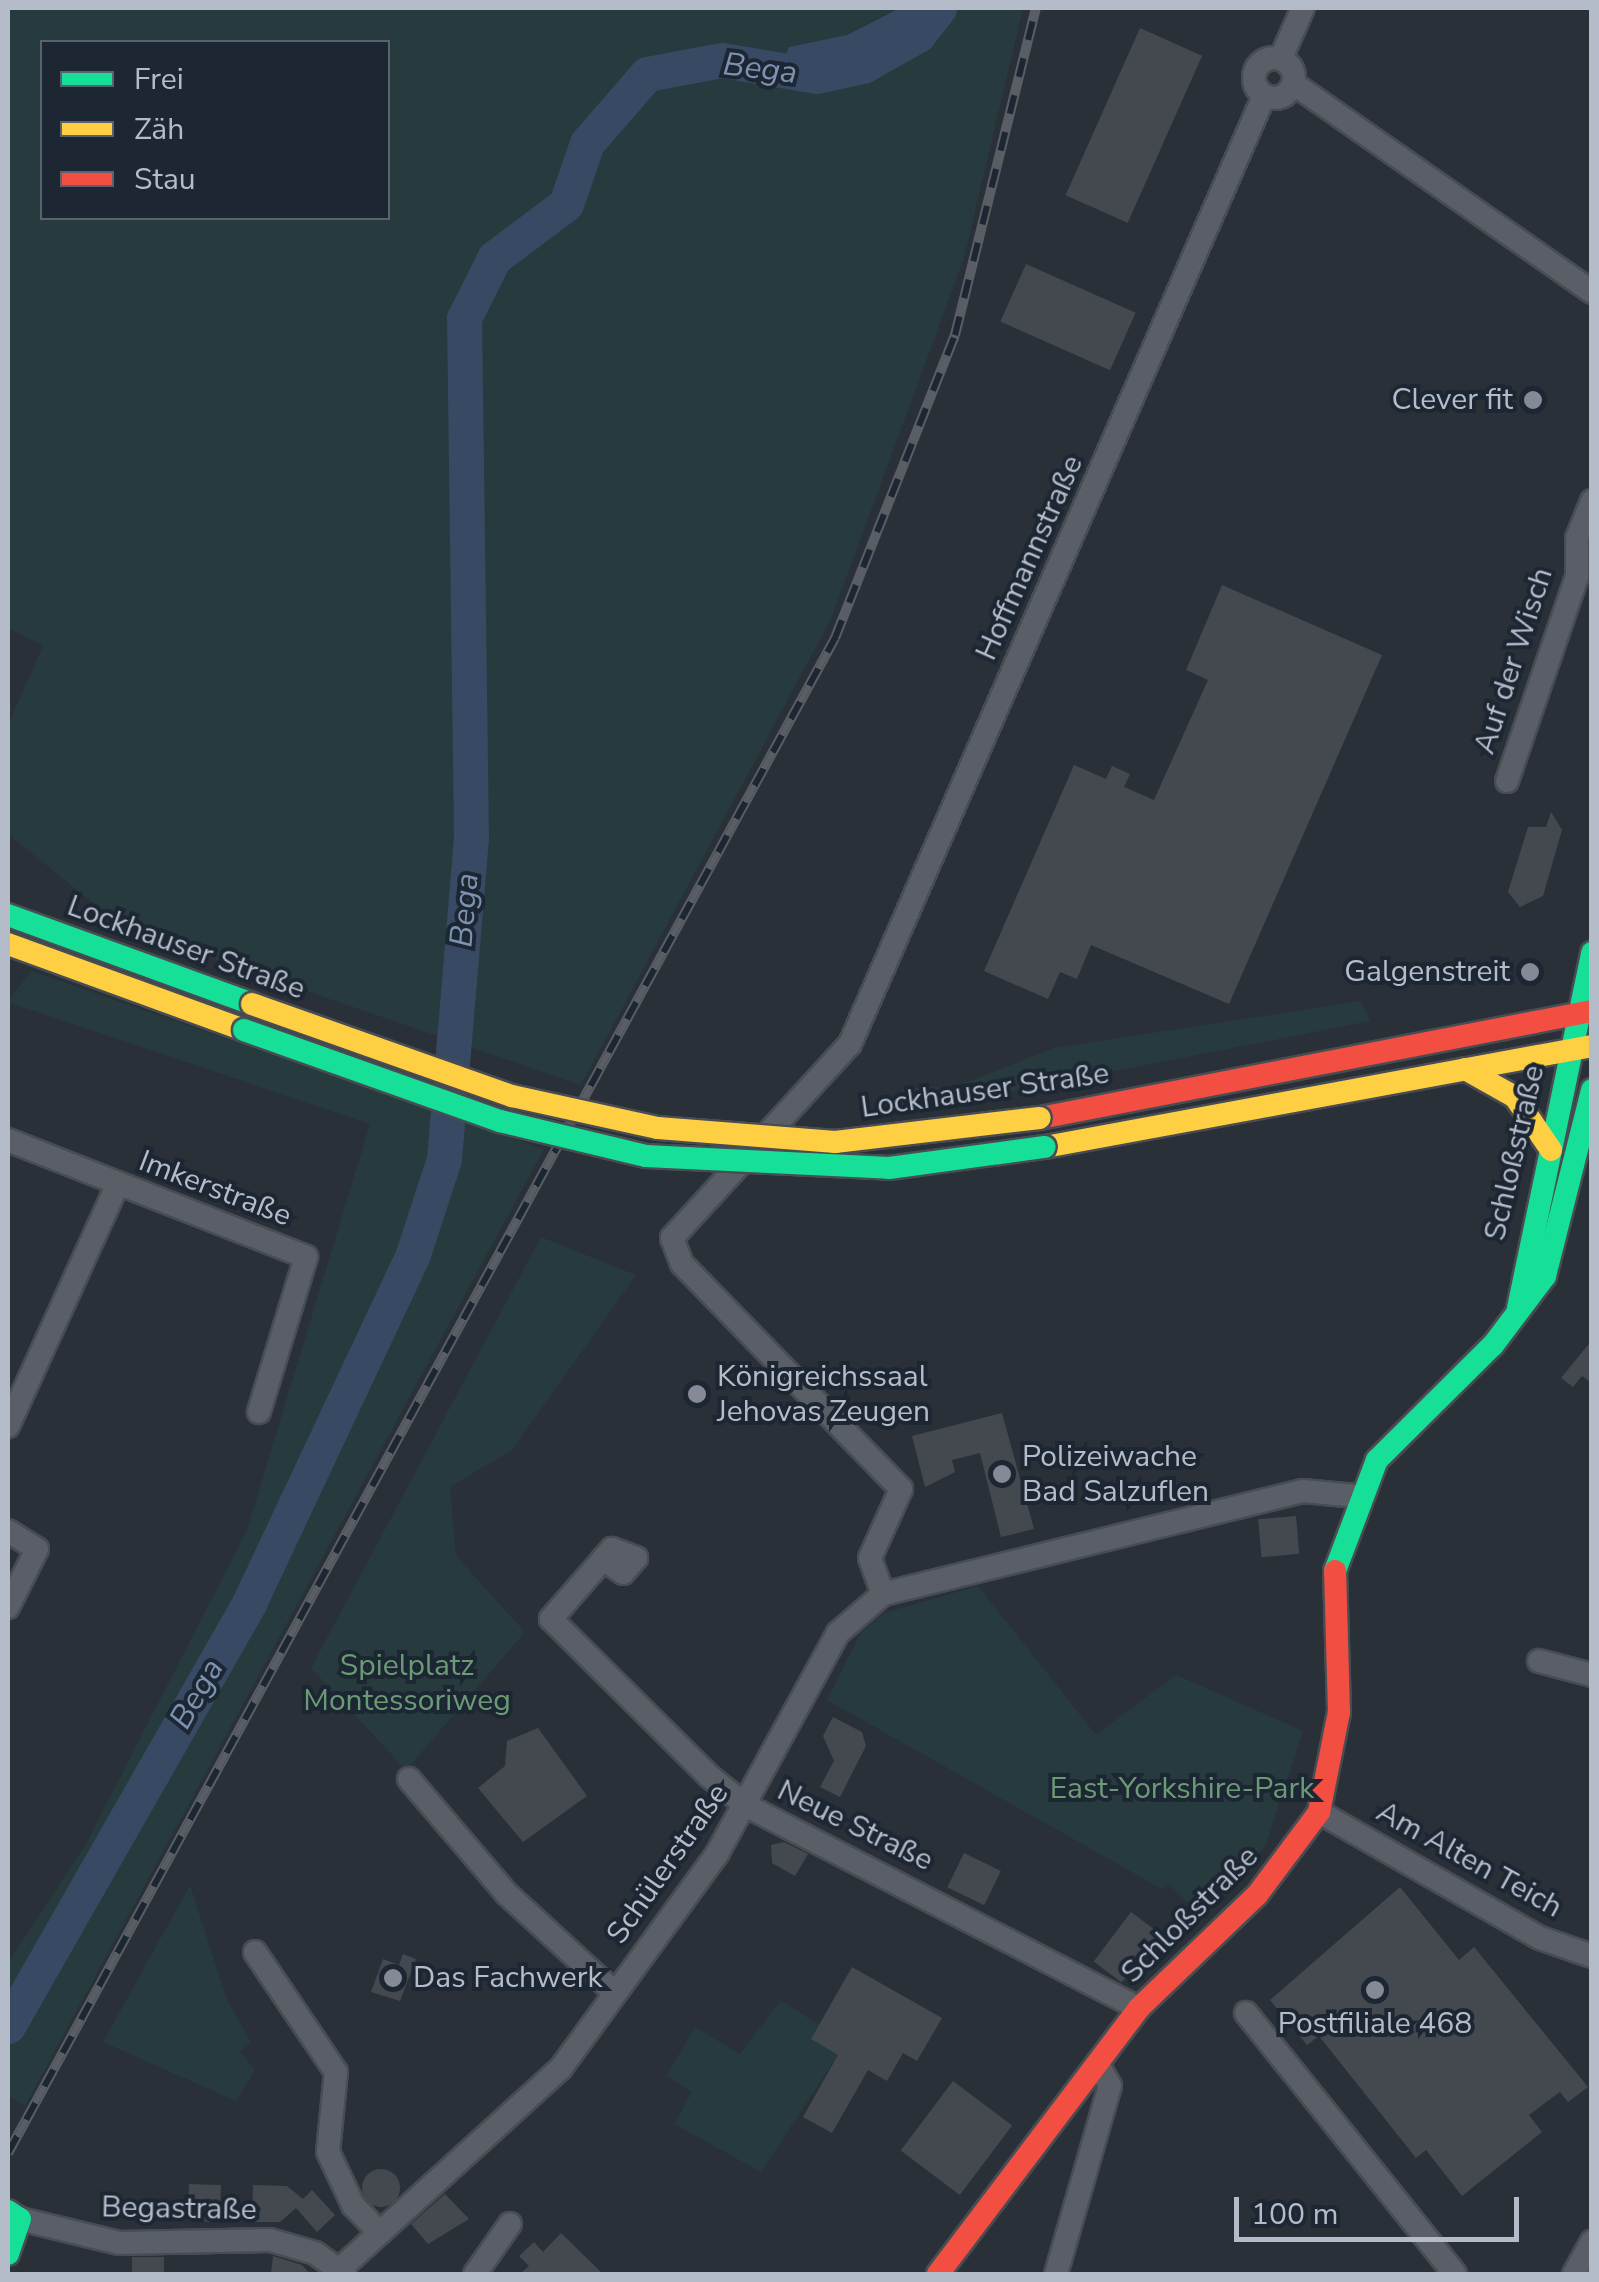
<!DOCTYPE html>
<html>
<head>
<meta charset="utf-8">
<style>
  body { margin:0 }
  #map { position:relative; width:1599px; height:2282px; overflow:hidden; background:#2a3038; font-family:"Nunito Sans",sans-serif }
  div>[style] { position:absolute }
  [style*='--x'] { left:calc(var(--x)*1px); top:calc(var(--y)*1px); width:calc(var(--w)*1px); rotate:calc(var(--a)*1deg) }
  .green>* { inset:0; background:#273a3e }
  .water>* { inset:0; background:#384963 }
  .river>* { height:35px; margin:-17.5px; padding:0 17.5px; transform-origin:17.5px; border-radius:17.5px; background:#384963 }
  .building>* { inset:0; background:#444950; transform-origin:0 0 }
  .round { border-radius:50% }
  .roads { filter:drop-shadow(2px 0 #484c53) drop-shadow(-2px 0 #484c53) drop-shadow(0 2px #484c53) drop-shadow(0 -2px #484c53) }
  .street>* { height:22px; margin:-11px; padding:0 11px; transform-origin:11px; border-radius:11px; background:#5a5e66 }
  .street>.ring { margin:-11px; padding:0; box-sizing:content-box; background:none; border:22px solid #5a5e66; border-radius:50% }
  .fast>* { height:22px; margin:-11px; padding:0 11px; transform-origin:11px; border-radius:11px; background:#16e098 }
  .slow>* { height:22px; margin:-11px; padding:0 11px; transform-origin:11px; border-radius:11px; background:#ffcf43 }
  .jam>* { height:22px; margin:-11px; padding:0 11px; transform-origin:11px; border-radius:11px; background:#f24e42 }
  .rail>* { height:10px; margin-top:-5px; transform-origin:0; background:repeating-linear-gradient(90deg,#1d2633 0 19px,#595d64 0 38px); box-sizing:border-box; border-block:2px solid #595d64 }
  .bridges { filter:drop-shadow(2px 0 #484c53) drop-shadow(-2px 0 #484c53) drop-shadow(0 2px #484c53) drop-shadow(0 -2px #484c53) }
  .fast-bridge>* { height:22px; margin:-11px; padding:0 11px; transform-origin:11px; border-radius:11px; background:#16e098 }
  .slow-bridge>* { height:22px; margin:-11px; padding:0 11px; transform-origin:11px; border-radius:11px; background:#ffcf43 }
  .dots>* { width:28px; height:28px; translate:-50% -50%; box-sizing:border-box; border:5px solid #1d2633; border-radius:50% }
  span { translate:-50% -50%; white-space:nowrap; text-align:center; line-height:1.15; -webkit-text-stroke:8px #1d2633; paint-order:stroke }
  .poi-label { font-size:30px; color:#b4bcc9 }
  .right { translate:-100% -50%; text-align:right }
  .left { translate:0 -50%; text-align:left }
  .street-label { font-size:30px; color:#b4bcc9 }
  .park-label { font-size:30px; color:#6b9a76 }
  .water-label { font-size:32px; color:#7c92b1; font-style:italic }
  .frame { position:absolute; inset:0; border:10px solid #b4bcc9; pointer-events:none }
  .legend { position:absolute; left:40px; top:40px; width:350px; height:180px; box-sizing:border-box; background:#1d2633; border:2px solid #59626f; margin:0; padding:12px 18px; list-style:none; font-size:30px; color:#b4bcc9 }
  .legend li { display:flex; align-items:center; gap:20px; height:50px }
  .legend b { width:50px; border:2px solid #59626f }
  .scale { position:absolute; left:1234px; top:2197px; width:285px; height:45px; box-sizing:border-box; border:5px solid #b4bcc9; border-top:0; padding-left:12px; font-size:30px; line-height:35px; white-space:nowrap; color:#b4bcc9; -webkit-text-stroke:8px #1d2633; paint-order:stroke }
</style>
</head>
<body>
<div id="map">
  <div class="green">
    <div style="clip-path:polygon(evenodd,8px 8px,900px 8px,847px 35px,789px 47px,783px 66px,910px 26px,928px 8px,1023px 8px,964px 258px,831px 619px,581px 1085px,125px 929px,8px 834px,8px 725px,43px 646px,8px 628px,8px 8px,42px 42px,388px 42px,388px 218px,42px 218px,42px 42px)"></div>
    <div style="clip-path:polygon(31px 971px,544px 1149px,25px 2106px,8px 2095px,8px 1963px,86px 1844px,247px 1530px,370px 1124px,8px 1002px)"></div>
    <div style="clip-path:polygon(1361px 1001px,1370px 1021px,902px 1113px,903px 1089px,960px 1085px,1054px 1048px)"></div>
    <div style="clip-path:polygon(541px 1237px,636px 1275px,512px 1450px,450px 1487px,456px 1556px,525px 1632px,406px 1770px,311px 1668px)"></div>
    <div style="clip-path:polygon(978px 1586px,1096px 1735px,1176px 1675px,1303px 1731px,1265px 1847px,1199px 1914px,1169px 1884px,1162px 1889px,827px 1700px,861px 1632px,884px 1613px)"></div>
    <div style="clip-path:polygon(190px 1885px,227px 2000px,251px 2042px,240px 2051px,255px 2070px,236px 2101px,103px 2042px)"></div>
    <div style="clip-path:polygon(781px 2000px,819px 2025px,811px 2039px,838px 2055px,761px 2172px,674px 2124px,692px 2092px,666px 2076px,695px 2027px,740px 2054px)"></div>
  </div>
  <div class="water">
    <div style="clip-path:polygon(900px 8px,928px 8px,864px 56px,782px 66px,789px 47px,847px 35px)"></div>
  </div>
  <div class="river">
    <div style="--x:8;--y:2026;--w:489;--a:-60.3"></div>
    <div style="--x:250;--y:1601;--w:380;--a:-64.8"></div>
    <div style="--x:412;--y:1257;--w:103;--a:-71.9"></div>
    <div style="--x:444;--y:1159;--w:323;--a:-85.2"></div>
    <div style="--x:471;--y:837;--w:519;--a:-90.77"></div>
    <div style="--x:464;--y:318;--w:67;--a:-63.4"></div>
    <div style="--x:494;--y:258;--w:90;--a:-36.9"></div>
    <div style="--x:566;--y:204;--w:65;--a:-71"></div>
    <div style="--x:587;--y:143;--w:91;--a:-49"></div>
    <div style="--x:647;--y:74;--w:76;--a:-10.6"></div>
    <div style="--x:722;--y:60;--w:96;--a:9.6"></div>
    <div style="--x:817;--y:76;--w:47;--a:-12.3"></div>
    <div style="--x:863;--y:66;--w:63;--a:-29.4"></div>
    <div style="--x:918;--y:35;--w:34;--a:-52"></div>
  </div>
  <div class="building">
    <div style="left:1140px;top:28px;width:68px;height:183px;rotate:24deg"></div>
    <div style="left:1026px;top:264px;width:120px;height:63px;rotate:24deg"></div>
    <div style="clip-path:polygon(1222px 585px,1382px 655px,1229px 1004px,1091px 945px,1077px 979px,1060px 972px,1048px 999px,984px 971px,1074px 765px,1106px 779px,1112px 766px,1130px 774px,1124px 787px,1154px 800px,1208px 680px,1186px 670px)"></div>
    <div style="clip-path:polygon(1551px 812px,1562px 830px,1543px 896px,1520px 907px,1508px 892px,1528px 827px,1546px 827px)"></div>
    <div style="clip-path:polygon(1592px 1340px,1592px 1383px,1582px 1376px,1573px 1387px,1561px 1378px)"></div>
    <div style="clip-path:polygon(1002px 1413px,1034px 1529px,1001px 1537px,980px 1453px,952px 1460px,955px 1472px,925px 1487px,912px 1436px)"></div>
    <div style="left:1296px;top:1516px;width:38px;height:38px;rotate:85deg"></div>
    <div style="clip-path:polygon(833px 1717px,862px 1732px,866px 1746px,840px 1797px,820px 1787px,834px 1761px,823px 1736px)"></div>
    <div style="clip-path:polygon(538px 1728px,587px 1796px,523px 1842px,478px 1788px,505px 1766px,507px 1741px)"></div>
    <div style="clip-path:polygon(784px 1842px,808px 1854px,795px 1876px,772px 1863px,771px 1845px)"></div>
    <div style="left:964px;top:1853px;width:41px;height:38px;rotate:26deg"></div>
    <div style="clip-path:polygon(1400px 1887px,1459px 1960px,1474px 1947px,1588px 2087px,1568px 2102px,1560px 2092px,1529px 2115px,1542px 2132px,1462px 2196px,1426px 2150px,1416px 2158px,1319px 2036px,1307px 2045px,1270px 2000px)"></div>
    <div style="left:1131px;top:1912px;width:35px;height:62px;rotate:37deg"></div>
    <div style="clip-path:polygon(403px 1954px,416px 1959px,400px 2001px,371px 1992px,383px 1959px,399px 1965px)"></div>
    <div style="clip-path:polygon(852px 1967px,942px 2018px,917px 2061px,903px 2053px,887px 2081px,868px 2070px,832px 2133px,803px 2117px,838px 2055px,811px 2039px)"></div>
    <div style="left:953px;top:2081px;width:74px;height:87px;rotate:37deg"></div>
    <div class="round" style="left:362px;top:2169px;width:38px;height:38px"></div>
    <div style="left:189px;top:2184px;width:32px;height:37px;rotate:2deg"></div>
    <div style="clip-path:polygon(253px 2185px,287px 2186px,303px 2199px,312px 2190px,335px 2215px,317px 2232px,296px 2208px,280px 2222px,252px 2222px)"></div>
    <div style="clip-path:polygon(445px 2194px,469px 2219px,428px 2244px,411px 2224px)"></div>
    <div style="clip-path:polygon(561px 2233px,603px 2274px,520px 2274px,529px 2266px,519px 2256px,534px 2242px,543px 2252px)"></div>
    <div style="clip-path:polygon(273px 2256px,302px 2265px,310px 2274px,271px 2274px)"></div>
    <div style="left:164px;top:2257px;width:17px;height:32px;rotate:90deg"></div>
  </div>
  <div class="roads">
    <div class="street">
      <div class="ring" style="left:1254px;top:58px;width:18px;height:18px"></div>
      <div style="--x:1281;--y:58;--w:55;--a:-66.3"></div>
      <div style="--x:1294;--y:84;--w:363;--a:34.9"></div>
      <div style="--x:1507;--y:781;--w:216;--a:-71.1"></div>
      <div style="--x:1577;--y:577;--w:39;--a:-90"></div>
      <div style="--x:1577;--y:538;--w:40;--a:-68"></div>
      <div style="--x:8;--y:1140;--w:320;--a:21.4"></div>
      <div style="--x:306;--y:1257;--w:162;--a:106.9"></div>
      <div style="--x:8;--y:1426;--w:266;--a:-65.6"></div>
      <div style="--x:8;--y:1531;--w:34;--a:32"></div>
      <div style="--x:37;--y:1549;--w:65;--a:116.6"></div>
      <div style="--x:603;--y:1559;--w:24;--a:35"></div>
      <div style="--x:623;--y:1573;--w:20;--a:-49"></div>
      <div style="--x:636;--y:1558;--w:26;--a:-159"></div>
      <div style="--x:612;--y:1549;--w:93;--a:131.1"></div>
      <div style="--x:551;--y:1619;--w:224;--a:44.8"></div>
      <div style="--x:710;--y:1777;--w:47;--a:38.1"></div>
      <div style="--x:747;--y:1806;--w:441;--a:27.3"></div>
      <div style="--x:883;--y:1594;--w:38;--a:-110"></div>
      <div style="--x:870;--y:1558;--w:76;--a:-65.8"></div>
      <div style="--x:901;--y:1489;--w:314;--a:-134.2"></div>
      <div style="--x:682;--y:1264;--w:28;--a:-111"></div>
      <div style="--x:672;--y:1238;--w:263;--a:-47.5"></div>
      <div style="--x:850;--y:1044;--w:1034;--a:-66.41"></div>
      <div style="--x:1539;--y:1661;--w:55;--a:14.8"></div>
      <div style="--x:409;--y:1779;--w:151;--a:49.6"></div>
      <div style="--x:507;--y:1894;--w:145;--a:42.5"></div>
      <div style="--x:1319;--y:1812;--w:254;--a:29.7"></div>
      <div style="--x:1540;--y:1938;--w:55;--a:19.1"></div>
      <div style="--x:255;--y:1952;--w:145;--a:56"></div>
      <div style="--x:336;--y:2072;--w:80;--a:95.7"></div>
      <div style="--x:328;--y:2152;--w:59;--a:64.7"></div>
      <div style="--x:353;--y:2205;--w:39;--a:46"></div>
      <div style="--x:1246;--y:2013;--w:334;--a:51.3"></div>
      <div style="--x:20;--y:2219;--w:102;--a:13.6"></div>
      <div style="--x:119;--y:2243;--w:151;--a:-1.1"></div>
      <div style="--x:270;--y:2240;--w:47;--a:16.1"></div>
      <div style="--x:315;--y:2253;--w:37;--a:35"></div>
      <div style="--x:340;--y:2269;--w:299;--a:-42.3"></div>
      <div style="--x:561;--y:2068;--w:265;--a:-53.9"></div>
      <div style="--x:717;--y:1854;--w:252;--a:-61.3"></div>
      <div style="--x:838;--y:1633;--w:60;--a:-40.9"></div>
      <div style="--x:883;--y:1594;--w:432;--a:-13.8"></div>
      <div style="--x:1303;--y:1491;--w:53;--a:5.4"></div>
      <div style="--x:475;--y:2274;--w:61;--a:-55"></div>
      <div style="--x:1056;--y:2274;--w:196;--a:-74"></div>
      <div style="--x:1110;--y:2086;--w:26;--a:-119"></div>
      <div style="--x:1574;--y:2274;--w:37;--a:-61"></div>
    </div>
    <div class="fast">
      <div style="--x:8;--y:915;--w:260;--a:20"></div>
      <div style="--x:1518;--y:1308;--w:363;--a:-78.2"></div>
      <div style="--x:1335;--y:1571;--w:119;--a:-69.3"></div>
      <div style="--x:1377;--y:1460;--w:163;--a:-44.8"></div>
      <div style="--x:1493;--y:1345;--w:86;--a:-53"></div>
      <div style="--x:1545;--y:1276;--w:192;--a:-75.8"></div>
      <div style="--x:8;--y:2211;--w:14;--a:34"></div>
      <div style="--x:20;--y:2219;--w:37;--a:109"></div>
    </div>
    <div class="slow">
      <div style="--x:8;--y:944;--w:251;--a:20"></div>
      <div style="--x:1465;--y:1069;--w:57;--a:29.2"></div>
      <div style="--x:1515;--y:1097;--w:64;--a:55.8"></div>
      <div style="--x:1045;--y:1147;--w:556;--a:-10.46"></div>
    </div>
    <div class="jam">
      <div style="--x:1040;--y:1118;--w:562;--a:-10.97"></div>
      <div style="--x:938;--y:2274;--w:333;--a:-52.9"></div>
      <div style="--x:1139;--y:2008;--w:163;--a:-43.8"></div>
      <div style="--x:1257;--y:1895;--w:104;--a:-53.2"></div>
      <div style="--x:1319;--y:1812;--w:102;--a:-78.7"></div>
      <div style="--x:1339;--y:1712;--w:141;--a:-91.6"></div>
    </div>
  </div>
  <div class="rail">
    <div style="--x:8;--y:2153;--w:1726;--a:-61.37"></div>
    <div style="--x:835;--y:638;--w:326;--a:-68.4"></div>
    <div style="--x:955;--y:335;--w:337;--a:-76.1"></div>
  </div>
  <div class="bridges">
    <div class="fast-bridge">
      <div style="--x:244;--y:1030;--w:272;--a:19.6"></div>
      <div style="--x:500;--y:1121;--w:150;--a:13.5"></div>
      <div style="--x:646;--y:1156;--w:243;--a:2.8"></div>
      <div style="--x:889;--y:1168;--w:157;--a:-7.7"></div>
    </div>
    <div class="slow-bridge">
      <div style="--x:252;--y:1004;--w:276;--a:19.5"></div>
      <div style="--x:512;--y:1096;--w:149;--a:12.4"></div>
      <div style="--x:658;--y:1128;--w:178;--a:4.5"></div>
      <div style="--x:835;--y:1142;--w:206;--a:-6.7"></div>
    </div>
  </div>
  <div class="dots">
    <div style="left:1533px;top:400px;background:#848b96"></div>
    <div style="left:1530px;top:972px;background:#848b96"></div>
    <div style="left:697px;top:1394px;background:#848b96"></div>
    <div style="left:1002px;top:1474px;background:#848b96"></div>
    <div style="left:393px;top:1978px;background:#848b96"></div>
    <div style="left:1375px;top:1990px;background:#848b96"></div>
  </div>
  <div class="poi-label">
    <span class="right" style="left:1513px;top:400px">Clever fit</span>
    <span class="right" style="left:1510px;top:972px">Galgenstreit</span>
    <span class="left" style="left:717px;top:1394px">Königreichssaal<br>Jehovas Zeugen</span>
    <span class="left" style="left:1022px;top:1474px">Polizeiwache<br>Bad Salzuflen</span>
    <span class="left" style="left:413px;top:1978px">Das Fachwerk</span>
    <span style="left:1375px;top:2024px">Postfiliale 468</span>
  </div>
  <div class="street-label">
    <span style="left:1030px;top:558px;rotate:-66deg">Hoffmannstraße</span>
    <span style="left:1514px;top:661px;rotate:-72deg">Auf der Wisch</span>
    <span style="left:186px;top:948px;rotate:20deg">Lockhauser Straße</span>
    <span style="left:985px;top:1091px;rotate:-8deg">Lockhauser Straße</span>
    <span style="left:1515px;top:1153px;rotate:-77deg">Schloßstraße</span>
    <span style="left:215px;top:1189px;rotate:21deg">Imkerstraße</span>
    <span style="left:855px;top:1826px;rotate:26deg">Neue Straße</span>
    <span style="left:1469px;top:1860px;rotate:29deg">Am Alten Teich</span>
    <span style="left:668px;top:1864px;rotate:-55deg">Schülerstraße</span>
    <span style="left:1190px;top:1915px;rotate:-45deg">Schloßstraße</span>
    <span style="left:179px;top:2209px;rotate:1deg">Begastraße</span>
  </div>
  <div class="park-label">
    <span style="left:407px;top:1683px">Spielplatz<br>Montessoriweg</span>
    <span style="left:1182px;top:1789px">East-Yorkshire-Park</span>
  </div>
  <div class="water-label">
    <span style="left:760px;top:69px;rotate:7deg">Bega</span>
    <span style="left:465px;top:910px;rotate:-85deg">Bega</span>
    <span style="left:197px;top:1694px;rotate:-60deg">Bega</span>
  </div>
  <div class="frame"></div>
  <ul class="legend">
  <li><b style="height:12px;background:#16e098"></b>Frei</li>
  <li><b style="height:12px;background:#ffcf43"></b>Zäh</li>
  <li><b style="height:12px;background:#f24e42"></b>Stau</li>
  </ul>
  <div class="scale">100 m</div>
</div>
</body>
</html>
